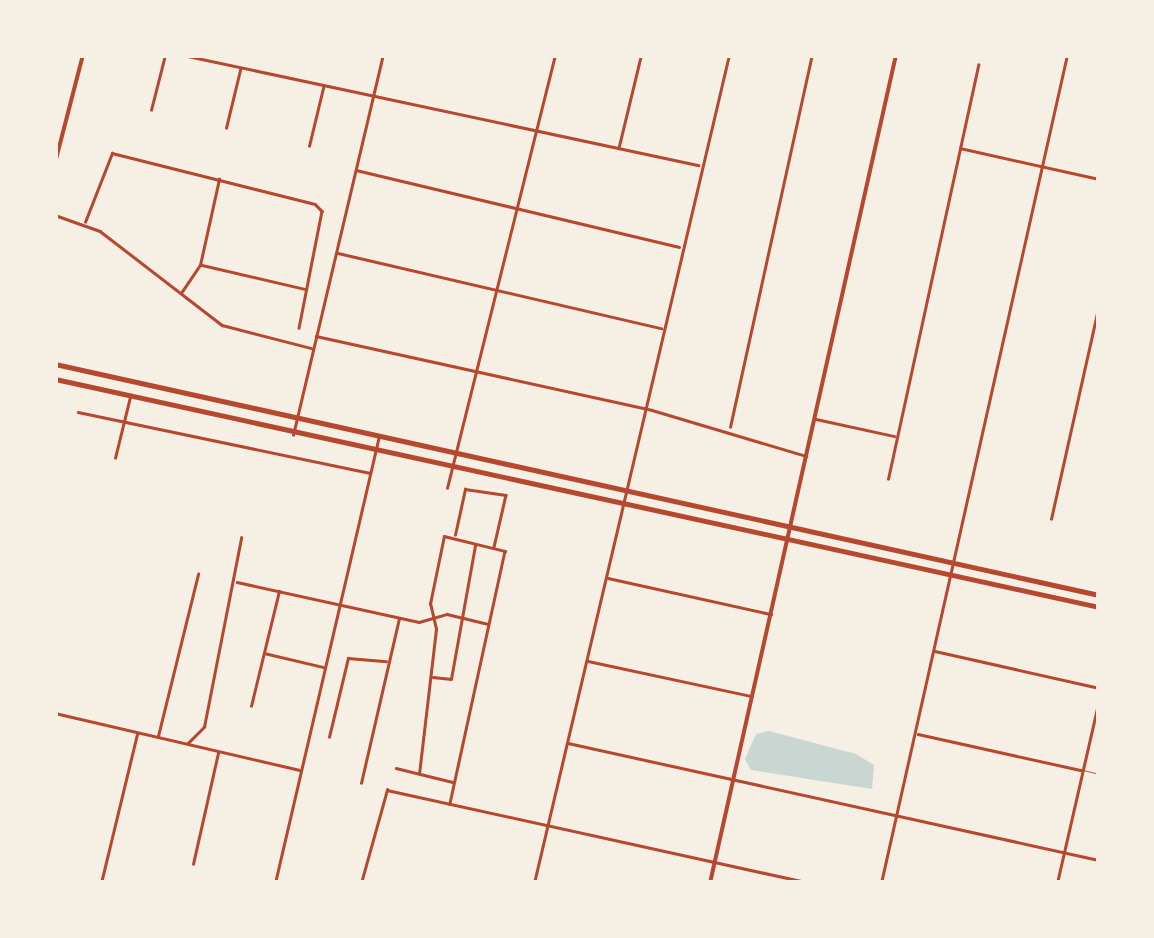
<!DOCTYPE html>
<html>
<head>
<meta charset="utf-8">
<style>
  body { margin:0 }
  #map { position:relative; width:1154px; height:938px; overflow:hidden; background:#f6efe4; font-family:Bitter,serif }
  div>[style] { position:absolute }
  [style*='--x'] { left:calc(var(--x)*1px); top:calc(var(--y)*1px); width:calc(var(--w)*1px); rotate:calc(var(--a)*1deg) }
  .water>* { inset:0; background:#c9d6d2 }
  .service>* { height:1px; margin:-0.5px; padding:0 0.5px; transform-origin:0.5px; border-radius:0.5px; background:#b5482f }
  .minor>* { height:2.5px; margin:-1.25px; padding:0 1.25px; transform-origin:1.25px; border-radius:1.25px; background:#b5482f }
  .tertiary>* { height:4px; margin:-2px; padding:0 2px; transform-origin:2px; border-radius:2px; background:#b5482f }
  .primary>* { height:5px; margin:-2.5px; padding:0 2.5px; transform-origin:2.5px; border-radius:2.5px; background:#b5482f }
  span { translate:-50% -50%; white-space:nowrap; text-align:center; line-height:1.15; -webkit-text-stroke:8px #f6efe4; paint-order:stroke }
  .frame { position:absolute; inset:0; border:58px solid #f6efe4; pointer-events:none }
</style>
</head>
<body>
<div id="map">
  <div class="water">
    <div style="clip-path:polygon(769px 731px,856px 754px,874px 765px,872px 789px,751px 770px,745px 759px,756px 734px)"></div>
  </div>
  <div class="service">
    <div style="--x:1083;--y:770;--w:16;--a:14"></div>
  </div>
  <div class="minor">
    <div style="--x:183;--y:55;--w:527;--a:12.06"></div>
    <div style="--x:151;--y:110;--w:57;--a:-75.7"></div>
    <div style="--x:226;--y:128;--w:60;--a:-76.4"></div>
    <div style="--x:309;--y:146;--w:60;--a:-76.4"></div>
    <div style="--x:619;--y:146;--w:94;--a:-76.4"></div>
    <div style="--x:960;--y:148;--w:142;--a:12.6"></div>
    <div style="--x:356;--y:170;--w:332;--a:13.4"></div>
    <div style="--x:55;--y:215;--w:48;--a:19.6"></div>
    <div style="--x:100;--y:231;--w:154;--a:37.6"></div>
    <div style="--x:222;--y:325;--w:92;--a:14.5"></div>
    <div style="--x:85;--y:222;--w:74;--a:-68.6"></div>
    <div style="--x:112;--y:153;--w:209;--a:14.1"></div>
    <div style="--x:315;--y:204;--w:10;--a:45"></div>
    <div style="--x:322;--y:211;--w:119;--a:101.1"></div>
    <div style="--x:338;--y:253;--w:332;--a:13.1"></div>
    <div style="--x:202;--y:265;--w:106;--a:13.1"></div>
    <div style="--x:181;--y:293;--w:34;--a:-56"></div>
    <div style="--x:200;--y:265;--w:88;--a:-77.5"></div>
    <div style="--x:316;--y:336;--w:344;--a:12.4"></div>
    <div style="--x:652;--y:410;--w:161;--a:16.6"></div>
    <div style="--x:78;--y:412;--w:297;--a:11.8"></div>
    <div style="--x:816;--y:419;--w:80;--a:12.3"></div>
    <div style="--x:730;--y:427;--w:381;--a:-77.6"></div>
    <div style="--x:293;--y:435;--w:391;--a:-76.7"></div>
    <div style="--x:115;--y:458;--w:63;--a:-76.2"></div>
    <div style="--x:888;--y:479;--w:424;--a:-77.7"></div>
    <div style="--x:447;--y:488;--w:446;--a:-76"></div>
    <div style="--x:1051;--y:519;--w:220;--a:-77.4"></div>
    <div style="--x:455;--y:535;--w:47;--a:-77.7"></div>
    <div style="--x:465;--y:489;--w:41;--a:8.3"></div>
    <div style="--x:506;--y:495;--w:53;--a:103"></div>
    <div style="--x:608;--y:578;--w:167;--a:12.5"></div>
    <div style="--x:237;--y:582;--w:186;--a:12.4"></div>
    <div style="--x:419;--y:622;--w:29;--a:-16"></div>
    <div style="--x:447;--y:614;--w:42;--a:13.7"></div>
    <div style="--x:935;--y:651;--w:168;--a:12.7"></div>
    <div style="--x:264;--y:653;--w:61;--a:13.3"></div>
    <div style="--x:588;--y:661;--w:167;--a:12.1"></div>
    <div style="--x:433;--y:677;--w:18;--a:6"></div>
    <div style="--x:451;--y:679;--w:136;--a:-79.8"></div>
    <div style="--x:251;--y:706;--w:118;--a:-76.3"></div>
    <div style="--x:55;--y:713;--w:251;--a:13.1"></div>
    <div style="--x:918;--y:734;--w:167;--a:12.5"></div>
    <div style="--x:158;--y:736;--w:167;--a:-76.1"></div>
    <div style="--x:329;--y:737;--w:81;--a:-76.5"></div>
    <div style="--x:348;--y:658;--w:38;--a:5"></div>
    <div style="--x:188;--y:743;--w:23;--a:-45"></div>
    <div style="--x:204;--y:727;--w:193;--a:-78.9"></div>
    <div style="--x:568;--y:743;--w:544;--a:12.43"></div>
    <div style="--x:396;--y:768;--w:59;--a:13.8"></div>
    <div style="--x:419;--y:774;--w:146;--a:-83.3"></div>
    <div style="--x:436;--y:629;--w:26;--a:-103"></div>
    <div style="--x:430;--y:604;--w:69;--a:-78.4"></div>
    <div style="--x:444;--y:536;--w:63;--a:13.8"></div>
    <div style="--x:505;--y:551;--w:259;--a:102.3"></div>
    <div style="--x:361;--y:783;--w:168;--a:-77"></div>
    <div style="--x:193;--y:864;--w:114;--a:-77.3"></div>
    <div style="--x:408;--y:881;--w:10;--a:11"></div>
    <div style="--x:101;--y:883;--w:153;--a:-76.4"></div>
    <div style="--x:275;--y:883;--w:456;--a:-76.9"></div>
    <div style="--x:361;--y:883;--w:97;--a:-74.4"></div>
    <div style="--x:387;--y:790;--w:433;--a:12.4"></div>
    <div style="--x:534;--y:883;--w:851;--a:-76.75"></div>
    <div style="--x:881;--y:883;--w:849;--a:-77.34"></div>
    <div style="--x:1057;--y:883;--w:189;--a:-77.1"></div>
  </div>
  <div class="tertiary">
    <div style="--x:55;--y:163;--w:112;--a:-75.5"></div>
    <div style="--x:710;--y:883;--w:849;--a:-77.34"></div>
  </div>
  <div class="primary">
    <div style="--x:55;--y:364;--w:1069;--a:12.48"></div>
    <div style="--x:55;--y:379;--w:1069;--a:12.32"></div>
  </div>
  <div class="frame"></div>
</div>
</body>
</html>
